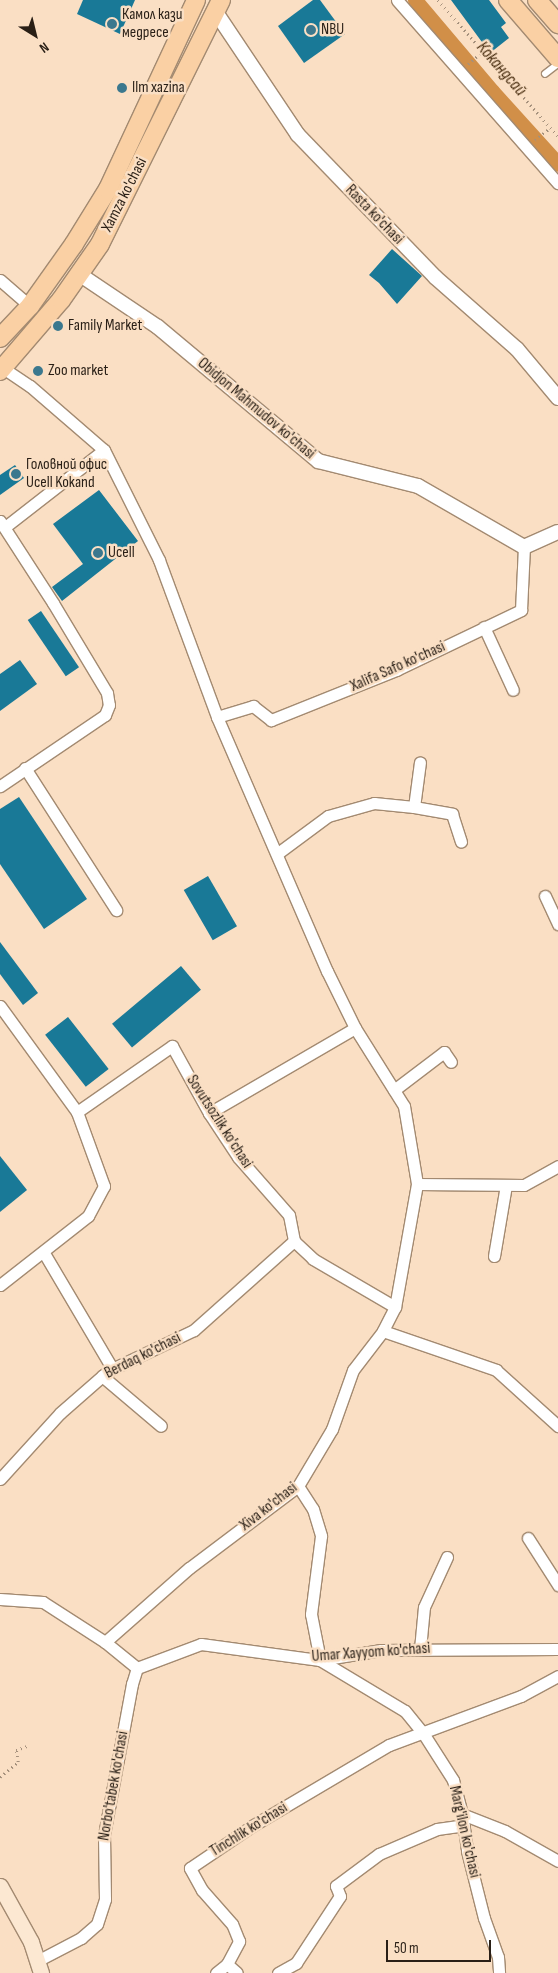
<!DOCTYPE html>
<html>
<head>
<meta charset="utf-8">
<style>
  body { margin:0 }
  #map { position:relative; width:558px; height:1973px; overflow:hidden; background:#fadfc4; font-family:"Sofia Sans Condensed",sans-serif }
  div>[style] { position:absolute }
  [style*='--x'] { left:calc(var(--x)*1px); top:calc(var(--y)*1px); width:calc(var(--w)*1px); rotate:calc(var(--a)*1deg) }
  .canal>* { height:15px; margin:-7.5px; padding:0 7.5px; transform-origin:7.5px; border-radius:7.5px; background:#d18f48 }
  .building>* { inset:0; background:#197997; transform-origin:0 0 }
  .path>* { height:2.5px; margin-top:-1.25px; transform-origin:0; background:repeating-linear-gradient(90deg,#a4907c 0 1px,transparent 0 5px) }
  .roads { filter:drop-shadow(1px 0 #a38a71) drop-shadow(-1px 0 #a38a71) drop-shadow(0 1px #a38a71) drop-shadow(0 -1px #a38a71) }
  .service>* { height:5.5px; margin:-2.75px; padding:0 2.75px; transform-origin:2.75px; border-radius:2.75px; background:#fff }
  .minor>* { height:11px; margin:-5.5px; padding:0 5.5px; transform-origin:5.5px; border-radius:5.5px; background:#fff }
  .tertiary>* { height:14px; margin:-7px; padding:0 7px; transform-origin:7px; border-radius:7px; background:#fff }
  .secondary>* { height:15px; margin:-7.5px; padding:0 7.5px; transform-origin:7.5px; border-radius:7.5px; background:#fce8d2 }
  .primary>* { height:18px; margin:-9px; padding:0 9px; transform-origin:9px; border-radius:9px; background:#fad0a4 }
  .dots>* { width:14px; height:14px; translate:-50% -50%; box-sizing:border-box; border:2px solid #fadfc4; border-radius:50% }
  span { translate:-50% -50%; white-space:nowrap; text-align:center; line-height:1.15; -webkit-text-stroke:5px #fadfc4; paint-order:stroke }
  .poi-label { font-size:16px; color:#291f16 }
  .left { translate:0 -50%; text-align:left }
  .street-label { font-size:16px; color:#291f16 }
  .water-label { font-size:18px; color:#492e10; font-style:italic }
  .north { position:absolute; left:10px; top:10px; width:50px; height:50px; -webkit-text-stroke:4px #fadfc4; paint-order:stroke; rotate:144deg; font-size:14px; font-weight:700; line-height:20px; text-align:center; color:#291f16 }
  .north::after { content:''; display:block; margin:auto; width:18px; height:22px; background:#291f16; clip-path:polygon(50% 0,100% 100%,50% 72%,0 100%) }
  .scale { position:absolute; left:386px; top:1940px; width:105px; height:22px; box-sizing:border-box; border:2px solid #291f16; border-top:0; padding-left:6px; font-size:15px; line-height:18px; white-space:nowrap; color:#291f16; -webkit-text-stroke:4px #fadfc4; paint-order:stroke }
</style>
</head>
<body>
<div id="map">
  <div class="canal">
    <div style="--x:415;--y:0;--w:119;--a:49.8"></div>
    <div style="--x:492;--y:91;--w:98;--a:47.9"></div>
  </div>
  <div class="building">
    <div style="clip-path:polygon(83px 0,135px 0,120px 34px,77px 14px)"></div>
    <div style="clip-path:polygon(313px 0,320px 0,345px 34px,304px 63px,278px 26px)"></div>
    <div style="clip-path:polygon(451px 0,489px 0,506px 23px,501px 27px,509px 38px,490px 53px)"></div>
    <div style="clip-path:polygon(392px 249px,422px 276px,397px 304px,379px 283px,369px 275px)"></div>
    <div style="clip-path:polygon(15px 465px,24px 478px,0 495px,0 475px)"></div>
    <div style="clip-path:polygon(99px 490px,138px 541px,62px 601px,52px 587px,83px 564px,53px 524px)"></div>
    <div style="left:41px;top:611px;width:68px;height:16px;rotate:56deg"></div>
    <div style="clip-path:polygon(20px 660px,37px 684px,0 711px,0 674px)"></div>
    <div style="clip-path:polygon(19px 797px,87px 899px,44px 929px,0 864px,0 809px)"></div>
    <div style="left:208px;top:876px;width:58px;height:28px;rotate:60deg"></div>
    <div style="clip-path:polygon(0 942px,38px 993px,23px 1005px,0 974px)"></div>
    <div style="left:181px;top:966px;width:31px;height:90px;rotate:50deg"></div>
    <div style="left:68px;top:1017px;width:66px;height:29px;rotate:52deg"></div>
    <div style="clip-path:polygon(0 1156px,27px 1190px,0 1212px)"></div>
  </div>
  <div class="path">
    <div style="--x:438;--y:0;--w:181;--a:48.6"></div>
    <div style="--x:468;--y:64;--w:18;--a:-41"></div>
    <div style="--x:535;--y:140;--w:19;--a:-39"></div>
    <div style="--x:0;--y:1777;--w:23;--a:-40"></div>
    <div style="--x:18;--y:1762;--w:12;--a:-99"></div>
    <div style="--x:16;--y:1750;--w:12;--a:-20"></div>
  </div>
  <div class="roads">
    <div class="service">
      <div style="--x:545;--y:74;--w:16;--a:-38"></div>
    </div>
    <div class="minor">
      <div style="--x:397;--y:0;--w:244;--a:48.7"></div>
      <div style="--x:0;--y:280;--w:40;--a:41"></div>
      <div style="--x:3;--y:368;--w:32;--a:34"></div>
      <div style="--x:30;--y:386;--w:98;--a:40.9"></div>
      <div style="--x:104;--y:450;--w:123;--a:63.4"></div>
      <div style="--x:159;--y:560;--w:167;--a:69.7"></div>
      <div style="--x:217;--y:717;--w:277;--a:66.6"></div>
      <div style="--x:327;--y:971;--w:64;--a:63.8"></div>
      <div style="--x:355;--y:1028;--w:92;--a:57.9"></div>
      <div style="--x:404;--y:1106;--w:79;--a:80.5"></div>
      <div style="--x:417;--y:1184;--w:125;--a:100.1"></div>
      <div style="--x:395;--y:1307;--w:27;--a:117"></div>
      <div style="--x:383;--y:1331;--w:49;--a:127.6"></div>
      <div style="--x:353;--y:1370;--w:63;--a:109.6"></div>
      <div style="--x:332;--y:1429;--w:66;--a:120.8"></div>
      <div style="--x:298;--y:1486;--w:136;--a:143"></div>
      <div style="--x:189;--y:1568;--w:112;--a:138.6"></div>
      <div style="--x:0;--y:521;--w:98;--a:57.1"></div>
      <div style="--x:53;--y:603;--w:105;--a:59"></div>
      <div style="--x:107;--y:693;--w:12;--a:81"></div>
      <div style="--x:109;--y:705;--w:11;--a:112"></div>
      <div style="--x:105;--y:715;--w:127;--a:145.9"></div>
      <div style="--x:5;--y:527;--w:125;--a:-37.9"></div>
      <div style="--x:484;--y:627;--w:69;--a:65.3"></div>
      <div style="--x:217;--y:717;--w:38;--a:-17"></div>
      <div style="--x:253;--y:706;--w:23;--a:38"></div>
      <div style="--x:271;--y:720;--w:135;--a:-21.8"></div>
      <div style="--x:396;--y:670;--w:139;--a:-25.6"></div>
      <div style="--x:521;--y:610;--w:63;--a:-87.3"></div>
      <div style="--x:25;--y:768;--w:169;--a:57.3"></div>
      <div style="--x:414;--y:807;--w:45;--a:-82.4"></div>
      <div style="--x:278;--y:853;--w:62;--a:-36.5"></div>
      <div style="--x:328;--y:816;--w:48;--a:-15.8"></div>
      <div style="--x:374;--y:803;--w:40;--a:5.7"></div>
      <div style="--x:414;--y:807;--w:39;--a:10"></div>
      <div style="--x:452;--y:814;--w:29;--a:72"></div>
      <div style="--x:545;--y:896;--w:31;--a:65"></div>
      <div style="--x:0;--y:1006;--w:131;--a:54"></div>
      <div style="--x:77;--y:1112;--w:79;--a:70"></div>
      <div style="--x:104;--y:1186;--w:34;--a:118"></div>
      <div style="--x:88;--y:1216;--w:112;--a:141.9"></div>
      <div style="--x:394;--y:1090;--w:63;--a:-37.2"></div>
      <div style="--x:444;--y:1052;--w:12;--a:55"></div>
      <div style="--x:77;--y:1112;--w:116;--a:-34.8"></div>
      <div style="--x:172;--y:1046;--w:77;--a:61.1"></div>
      <div style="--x:209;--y:1113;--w:53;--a:56.6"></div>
      <div style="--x:238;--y:1157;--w:77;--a:48.7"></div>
      <div style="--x:289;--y:1215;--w:26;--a:79"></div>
      <div style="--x:294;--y:1241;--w:26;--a:43"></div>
      <div style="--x:313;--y:1259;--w:95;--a:30.3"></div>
      <div style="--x:209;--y:1113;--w:169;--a:-30.2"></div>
      <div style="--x:417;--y:1184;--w:107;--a:0.5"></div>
      <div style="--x:524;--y:1185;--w:39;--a:-29"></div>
      <div style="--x:44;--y:1253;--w:134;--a:59.4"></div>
      <div style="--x:494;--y:1256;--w:72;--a:-80.4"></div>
      <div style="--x:383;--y:1331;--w:120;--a:19"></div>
      <div style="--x:496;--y:1370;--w:84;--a:42.1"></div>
      <div style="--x:102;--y:1376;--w:77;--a:40.3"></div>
      <div style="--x:0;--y:1479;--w:89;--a:-47.7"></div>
      <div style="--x:60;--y:1413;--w:64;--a:-41.2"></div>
      <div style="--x:108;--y:1371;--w:95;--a:-25.5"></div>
      <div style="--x:194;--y:1330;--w:134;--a:-41.7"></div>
      <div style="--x:298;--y:1486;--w:27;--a:57"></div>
      <div style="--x:313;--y:1509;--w:28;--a:73"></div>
      <div style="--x:321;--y:1536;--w:79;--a:97.3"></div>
      <div style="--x:311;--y:1614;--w:47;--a:78.9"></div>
      <div style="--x:320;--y:1660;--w:99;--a:31"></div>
      <div style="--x:405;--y:1711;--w:28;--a:51"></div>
      <div style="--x:423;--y:1733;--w:56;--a:57.4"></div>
      <div style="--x:453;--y:1780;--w:35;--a:75"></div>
      <div style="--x:462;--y:1814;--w:37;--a:82"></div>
      <div style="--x:467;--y:1851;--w:69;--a:75.8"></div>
      <div style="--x:484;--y:1918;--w:41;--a:70.3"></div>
      <div style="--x:498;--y:1957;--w:16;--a:86"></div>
      <div style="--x:528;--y:1538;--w:56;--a:57.4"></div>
      <div style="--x:0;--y:1599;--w:43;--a:4"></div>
      <div style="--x:43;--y:1602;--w:74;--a:32.8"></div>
      <div style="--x:105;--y:1642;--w:41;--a:39.1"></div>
      <div style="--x:137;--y:1668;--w:68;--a:-20.6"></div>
      <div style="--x:201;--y:1644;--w:120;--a:7.7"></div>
      <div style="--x:320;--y:1660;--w:62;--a:-9.3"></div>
      <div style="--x:381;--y:1650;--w:177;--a:-0.3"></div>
      <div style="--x:420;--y:1649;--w:42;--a:-84.6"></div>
      <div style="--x:424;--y:1607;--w:55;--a:-65.3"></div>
      <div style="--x:462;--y:1814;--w:46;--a:21.6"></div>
      <div style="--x:505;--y:1831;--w:61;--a:29.5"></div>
      <div style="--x:37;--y:1961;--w:50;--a:-27.6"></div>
      <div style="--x:81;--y:1938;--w:21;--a:-41"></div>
      <div style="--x:97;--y:1924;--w:26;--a:-72"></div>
      <div style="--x:105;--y:1899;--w:64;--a:-90.9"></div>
      <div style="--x:104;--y:1835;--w:154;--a:-79.5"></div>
      <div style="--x:132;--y:1684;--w:17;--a:-73"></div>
      <div style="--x:227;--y:1964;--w:13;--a:42"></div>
      <div style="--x:216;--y:1973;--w:14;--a:-39"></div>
      <div style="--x:227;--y:1964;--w:26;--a:-62"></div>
      <div style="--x:239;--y:1941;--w:18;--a:-112"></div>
      <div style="--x:232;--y:1924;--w:45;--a:-131.4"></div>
      <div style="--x:202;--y:1890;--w:25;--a:-119"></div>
      <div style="--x:190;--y:1868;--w:75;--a:-34.1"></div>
      <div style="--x:252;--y:1826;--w:159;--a:-30.6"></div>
      <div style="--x:389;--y:1745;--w:141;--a:-20.4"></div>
      <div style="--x:521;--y:1696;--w:42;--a:-28.4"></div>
      <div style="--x:278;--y:1973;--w:21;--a:-29"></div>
      <div style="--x:296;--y:1963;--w:80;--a:-56.7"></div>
      <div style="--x:340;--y:1896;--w:11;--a:-112"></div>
      <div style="--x:336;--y:1886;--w:54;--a:-36.7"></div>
      <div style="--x:379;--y:1854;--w:63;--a:-23.3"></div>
      <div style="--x:437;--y:1829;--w:27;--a:-8"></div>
    </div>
    <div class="tertiary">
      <div style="--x:215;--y:11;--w:149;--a:56.2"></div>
      <div style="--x:298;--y:135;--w:197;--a:46"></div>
      <div style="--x:435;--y:277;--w:109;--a:41.3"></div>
      <div style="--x:517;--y:349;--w:64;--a:50.1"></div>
      <div style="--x:79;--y:274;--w:95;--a:33.9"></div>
      <div style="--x:158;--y:327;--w:209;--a:39.9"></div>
      <div style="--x:318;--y:461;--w:103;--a:14"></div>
      <div style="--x:418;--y:486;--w:122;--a:29.9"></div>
      <div style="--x:524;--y:547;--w:37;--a:-24"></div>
    </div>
    <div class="secondary">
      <div style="--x:0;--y:1886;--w:64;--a:61"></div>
      <div style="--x:31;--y:1942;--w:33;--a:72"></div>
    </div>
    <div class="primary">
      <div style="--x:508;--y:0;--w:77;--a:49.2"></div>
      <div style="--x:537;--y:0;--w:32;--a:49"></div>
      <div style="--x:0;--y:338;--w:44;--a:-46.8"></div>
      <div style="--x:30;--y:306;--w:76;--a:-54.6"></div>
      <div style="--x:74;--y:244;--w:65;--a:-58.3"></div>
      <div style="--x:108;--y:189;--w:208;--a:-65"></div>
      <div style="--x:0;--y:371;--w:94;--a:-49.3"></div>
      <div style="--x:61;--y:300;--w:68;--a:-55.1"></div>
      <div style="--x:100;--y:244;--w:272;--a:-63.6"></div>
    </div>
  </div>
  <div class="dots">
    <div style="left:112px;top:24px;background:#3b788e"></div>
    <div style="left:311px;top:30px;background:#3b788e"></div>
    <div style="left:122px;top:88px;background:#3b788e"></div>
    <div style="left:58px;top:326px;background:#3b788e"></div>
    <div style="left:38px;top:371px;background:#3b788e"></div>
    <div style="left:16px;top:474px;background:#3b788e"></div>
    <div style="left:98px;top:553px;background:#3b788e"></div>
  </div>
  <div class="poi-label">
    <span class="left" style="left:122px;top:24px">Камол кази<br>медресе</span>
    <span class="left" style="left:321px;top:30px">NBU</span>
    <span class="left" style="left:132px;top:88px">Ilm xazina</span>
    <span class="left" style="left:68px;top:326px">Family Market</span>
    <span class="left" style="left:48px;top:371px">Zoo market</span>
    <span class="left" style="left:26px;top:474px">Головной офис<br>Ucell Kokand</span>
    <span class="left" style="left:108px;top:553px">Ucell</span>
  </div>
  <div class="street-label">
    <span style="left:125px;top:195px;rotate:-63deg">Xamza ko'chasi</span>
    <span style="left:374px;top:215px;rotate:46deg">Rasta ko'chasi</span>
    <span style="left:256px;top:409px;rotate:40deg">Obidjon Mahmudov ko'chasi</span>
    <span style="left:398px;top:667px;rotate:-24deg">Xalifa Safo ko'chasi</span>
    <span style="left:219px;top:1122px;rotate:57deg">Sovutsozlik ko'chasi</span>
    <span style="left:143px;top:1356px;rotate:-27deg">Berdaq ko'chasi</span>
    <span style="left:269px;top:1507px;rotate:-38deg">Xiva ko'chasi</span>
    <span style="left:371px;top:1653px;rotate:-4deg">Umar Xayyom ko'chasi</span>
    <span style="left:114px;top:1786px;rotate:-80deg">Norbo'tabek ko'chasi</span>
    <span style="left:249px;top:1830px;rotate:-32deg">Tinchlik ko'chasi</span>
    <span style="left:464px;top:1832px;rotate:77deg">Marg'ilon ko'chasi</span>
  </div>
  <div class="water-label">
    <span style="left:501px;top:69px;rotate:49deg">Кокандсай</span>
  </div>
  <div class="north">N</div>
  <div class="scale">50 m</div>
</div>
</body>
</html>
